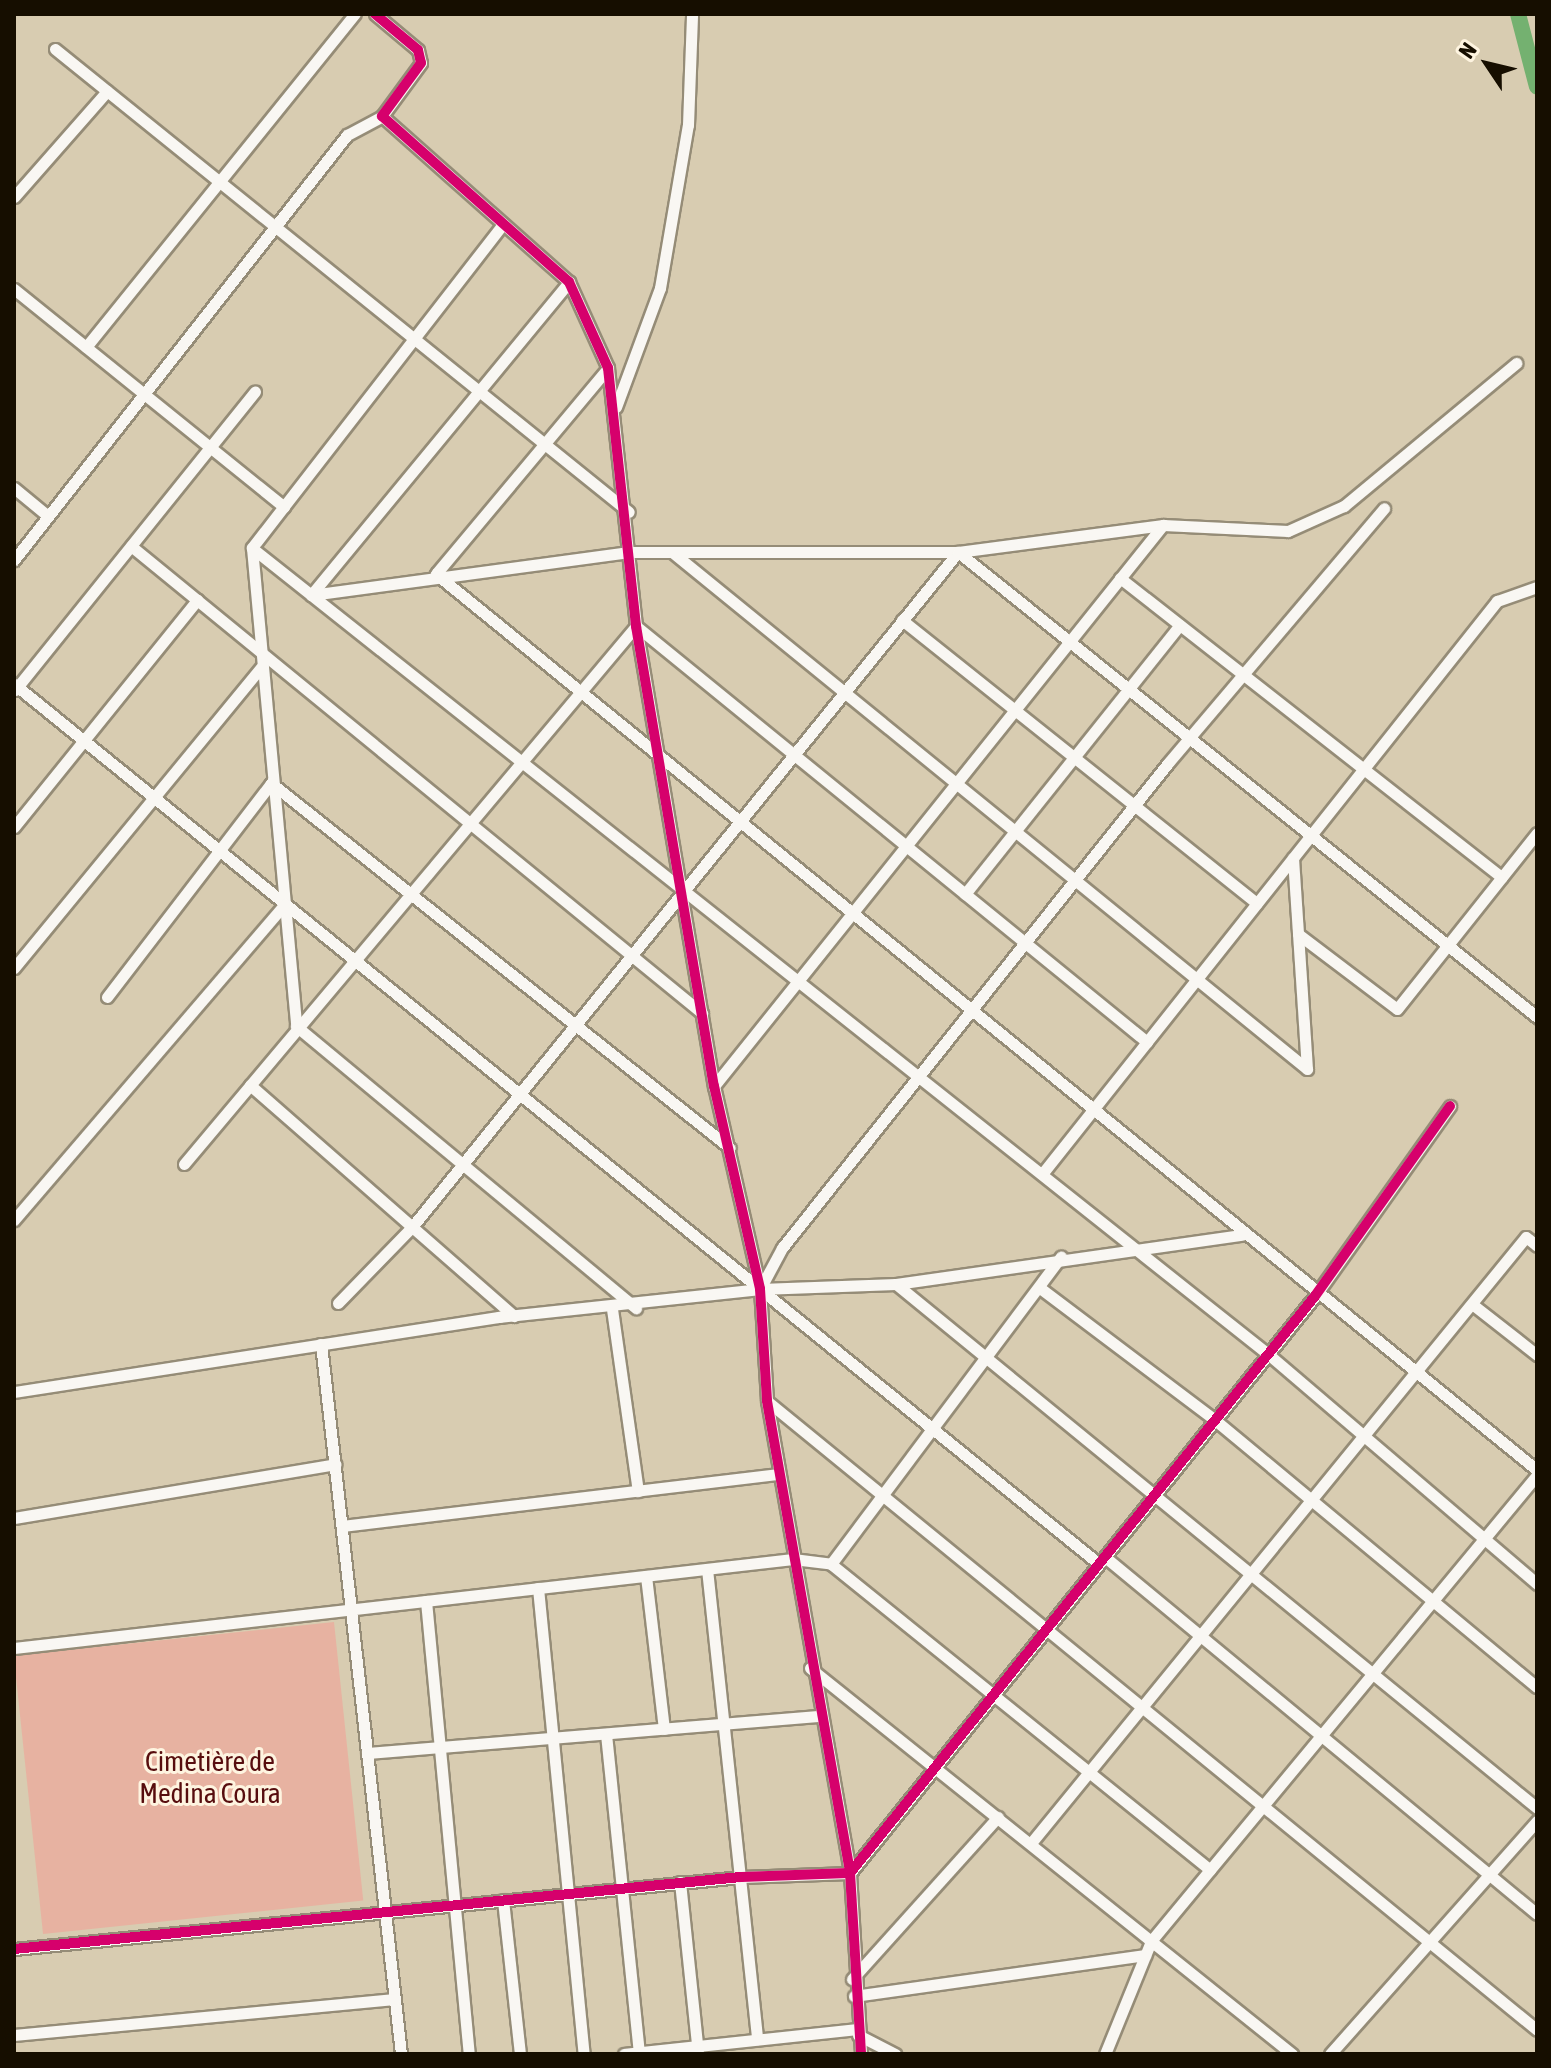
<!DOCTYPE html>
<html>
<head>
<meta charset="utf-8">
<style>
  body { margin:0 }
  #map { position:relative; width:1551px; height:2068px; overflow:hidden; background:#d8ccb1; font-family:"Asap Condensed",sans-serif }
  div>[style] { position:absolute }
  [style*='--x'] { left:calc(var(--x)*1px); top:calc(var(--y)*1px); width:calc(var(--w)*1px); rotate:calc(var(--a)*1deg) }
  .green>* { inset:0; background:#e7b2a1; transform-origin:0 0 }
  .river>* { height:16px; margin:-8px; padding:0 8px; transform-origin:8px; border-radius:8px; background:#74b170 }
  .roads { filter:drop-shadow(2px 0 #958c77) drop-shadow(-2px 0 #958c77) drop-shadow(0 2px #958c77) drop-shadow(0 -2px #958c77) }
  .minor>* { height:11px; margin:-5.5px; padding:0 5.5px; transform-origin:5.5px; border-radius:5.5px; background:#f9f7f3 }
  .cycleway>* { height:10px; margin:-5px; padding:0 5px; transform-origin:5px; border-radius:5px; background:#d6006c }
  span { translate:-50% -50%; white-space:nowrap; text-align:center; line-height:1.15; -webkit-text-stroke:6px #fef4e0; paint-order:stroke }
  .park-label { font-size:28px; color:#570d0e }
  .frame { position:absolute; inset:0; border:16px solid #160e00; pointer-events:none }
  .north { position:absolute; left:1447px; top:24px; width:80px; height:80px; -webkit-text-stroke:6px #fef4e0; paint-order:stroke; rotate:305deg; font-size:22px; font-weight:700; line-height:32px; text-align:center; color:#160e00 }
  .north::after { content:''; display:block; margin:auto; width:28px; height:36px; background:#160e00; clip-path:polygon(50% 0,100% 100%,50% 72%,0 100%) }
</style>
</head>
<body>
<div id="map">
  <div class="green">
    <div style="left:334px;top:1622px;width:280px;height:322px;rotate:84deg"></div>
  </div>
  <div class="river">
    <div style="--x:1518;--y:14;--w:75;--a:75.4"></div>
  </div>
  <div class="roads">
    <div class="minor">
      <div style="--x:375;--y:14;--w:56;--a:39.9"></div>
      <div style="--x:418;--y:50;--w:13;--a:77"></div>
      <div style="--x:421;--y:63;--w:66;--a:126.3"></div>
      <div style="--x:382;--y:116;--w:250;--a:41.6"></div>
      <div style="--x:569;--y:282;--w:94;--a:65.6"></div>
      <div style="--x:608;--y:368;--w:260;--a:83.8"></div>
      <div style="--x:636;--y:626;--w:467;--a:80.4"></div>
      <div style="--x:714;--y:1086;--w:208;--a:77.2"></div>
      <div style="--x:760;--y:1289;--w:112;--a:86.4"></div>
      <div style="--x:767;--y:1401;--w:479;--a:80"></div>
      <div style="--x:850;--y:1873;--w:181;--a:86.5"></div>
      <div style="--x:55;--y:49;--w:737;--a:38.89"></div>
      <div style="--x:14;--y:197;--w:141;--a:-48.7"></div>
      <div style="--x:503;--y:224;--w:410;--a:127.8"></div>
      <div style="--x:252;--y:548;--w:480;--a:84.7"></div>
      <div style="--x:296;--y:1026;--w:442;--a:39.7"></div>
      <div style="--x:14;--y:289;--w:347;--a:38.9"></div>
      <div style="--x:86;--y:347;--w:428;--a:-51.1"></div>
      <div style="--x:608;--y:368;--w:268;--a:129.9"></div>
      <div style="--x:436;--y:574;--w:1420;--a:39.14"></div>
      <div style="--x:616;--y:407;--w:127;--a:-69.7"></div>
      <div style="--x:660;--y:288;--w:165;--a:-80.3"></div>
      <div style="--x:688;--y:125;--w:111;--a:-87.9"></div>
      <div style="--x:14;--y:488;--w:44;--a:39.5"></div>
      <div style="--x:131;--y:546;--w:738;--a:39.28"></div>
      <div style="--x:252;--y:548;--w:1297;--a:38.43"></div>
      <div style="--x:1268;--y:1354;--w:354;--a:40.5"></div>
      <div style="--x:672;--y:552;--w:819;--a:39.15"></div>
      <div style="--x:14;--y:560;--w:540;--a:-51.92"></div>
      <div style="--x:347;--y:135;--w:40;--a:-28"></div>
      <div style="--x:1120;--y:578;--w:485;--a:38.1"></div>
      <div style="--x:311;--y:595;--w:323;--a:-7.7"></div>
      <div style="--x:631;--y:552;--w:327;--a:0"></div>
      <div style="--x:958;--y:552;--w:207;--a:-7.5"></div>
      <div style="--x:1163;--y:525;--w:125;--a:2.7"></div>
      <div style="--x:1288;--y:531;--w:61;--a:-24.1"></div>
      <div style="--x:1344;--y:506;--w:224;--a:-39.7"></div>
      <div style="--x:311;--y:595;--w:406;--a:-50.5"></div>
      <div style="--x:902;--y:620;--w:454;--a:38.6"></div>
      <div style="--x:14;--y:684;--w:1397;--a:39.04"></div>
      <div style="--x:15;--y:690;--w:383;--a:-51.2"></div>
      <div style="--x:14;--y:827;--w:292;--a:-51.1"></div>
      <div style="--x:1293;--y:858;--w:211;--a:86.2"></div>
      <div style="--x:965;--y:894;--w:344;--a:-51.4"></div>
      <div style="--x:1298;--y:934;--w:124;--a:37.1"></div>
      <div style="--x:1397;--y:1009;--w:225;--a:-51.5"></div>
      <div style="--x:14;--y:968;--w:389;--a:-50.6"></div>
      <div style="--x:107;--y:997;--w:270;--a:-52.5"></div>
      <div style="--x:271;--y:783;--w:586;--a:38.49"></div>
      <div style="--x:250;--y:1085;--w:351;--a:41.2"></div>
      <div style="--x:714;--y:1086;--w:719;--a:-51.33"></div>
      <div style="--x:184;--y:1164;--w:703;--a:-49.96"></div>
      <div style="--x:636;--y:626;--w:659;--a:39.15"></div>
      <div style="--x:1042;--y:1174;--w:732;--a:-51.55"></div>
      <div style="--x:1497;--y:601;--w:42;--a:-19.3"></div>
      <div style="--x:14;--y:1220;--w:416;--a:-49.4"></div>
      <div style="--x:896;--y:1284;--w:828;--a:39.27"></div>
      <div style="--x:1040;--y:1288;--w:219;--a:37"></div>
      <div style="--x:1215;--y:1420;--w:418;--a:39.7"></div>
      <div style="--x:760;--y:1289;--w:136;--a:-2.1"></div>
      <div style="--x:896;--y:1284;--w:349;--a:-8.1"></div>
      <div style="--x:338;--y:1303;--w:106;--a:-45.8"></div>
      <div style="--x:412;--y:1227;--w:868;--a:-51.03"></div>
      <div style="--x:958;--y:552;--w:743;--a:38.77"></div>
      <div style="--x:1472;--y:1304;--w:83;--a:38.1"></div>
      <div style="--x:612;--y:1309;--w:184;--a:81.9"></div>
      <div style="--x:321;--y:1344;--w:714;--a:83.57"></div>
      <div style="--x:14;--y:1392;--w:491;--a:-8.8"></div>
      <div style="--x:499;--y:1317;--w:262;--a:-6.1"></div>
      <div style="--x:760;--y:1289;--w:47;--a:-61.8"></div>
      <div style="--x:782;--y:1248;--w:620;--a:-51.48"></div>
      <div style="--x:1168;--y:763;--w:334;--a:-49.7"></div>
      <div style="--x:767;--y:1401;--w:994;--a:39.24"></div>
      <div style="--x:14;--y:1518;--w:326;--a:-9.5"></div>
      <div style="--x:342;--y:1526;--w:440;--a:-6.8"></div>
      <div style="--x:1105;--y:1557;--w:560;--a:39.57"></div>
      <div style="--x:831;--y:1564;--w:384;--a:-53.2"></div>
      <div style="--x:707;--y:1569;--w:473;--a:83.9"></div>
      <div style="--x:646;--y:1576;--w:154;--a:83.3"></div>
      <div style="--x:538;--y:1588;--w:468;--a:84.4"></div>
      <div style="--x:426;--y:1601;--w:455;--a:84.6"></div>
      <div style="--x:14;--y:1648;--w:784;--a:-6.52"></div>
      <div style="--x:793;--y:1559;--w:38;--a:7"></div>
      <div style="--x:831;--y:1564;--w:487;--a:38.9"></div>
      <div style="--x:810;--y:1668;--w:618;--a:38.69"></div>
      <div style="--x:606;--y:1734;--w:322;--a:84.1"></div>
      <div style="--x:367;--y:1753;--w:453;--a:-4.7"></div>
      <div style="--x:1031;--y:1843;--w:782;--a:-50.76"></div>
      <div style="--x:1526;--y:1237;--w:14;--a:39"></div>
      <div style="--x:680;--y:1882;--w:173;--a:84"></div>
      <div style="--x:503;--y:1900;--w:155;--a:83.7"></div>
      <div style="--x:14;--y:1949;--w:730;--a:-5.66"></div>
      <div style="--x:740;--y:1877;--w:110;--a:-2.1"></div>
      <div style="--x:850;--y:1873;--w:741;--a:-51.13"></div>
      <div style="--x:1315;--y:1296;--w:233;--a:-54.6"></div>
      <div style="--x:852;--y:1979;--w:218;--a:-48"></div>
      <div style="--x:854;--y:1996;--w:294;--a:-8"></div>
      <div style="--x:14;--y:2035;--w:382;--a:-5.4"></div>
      <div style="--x:858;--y:2035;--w:42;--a:27.2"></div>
      <div style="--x:624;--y:2054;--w:234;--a:-6.1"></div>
      <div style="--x:1105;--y:2054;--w:122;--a:-67.8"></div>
      <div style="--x:1151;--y:1941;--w:605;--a:-50.36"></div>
      <div style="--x:1330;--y:2054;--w:312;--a:-48.4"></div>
    </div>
  </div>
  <div class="cycleway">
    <div style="--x:375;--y:14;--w:56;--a:39.9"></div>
    <div style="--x:418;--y:50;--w:13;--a:77"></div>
    <div style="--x:421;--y:63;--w:66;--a:126.3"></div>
    <div style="--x:382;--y:116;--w:250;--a:41.6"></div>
    <div style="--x:569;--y:282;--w:94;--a:65.6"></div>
    <div style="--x:608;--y:368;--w:260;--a:83.8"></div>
    <div style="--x:636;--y:626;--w:467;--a:80.4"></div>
    <div style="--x:714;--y:1086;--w:208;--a:77.2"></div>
    <div style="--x:760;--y:1289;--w:112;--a:86.4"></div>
    <div style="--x:767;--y:1401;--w:479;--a:80"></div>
    <div style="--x:850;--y:1873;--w:181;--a:86.5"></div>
    <div style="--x:14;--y:1949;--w:730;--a:-5.66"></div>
    <div style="--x:740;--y:1877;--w:110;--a:-2.1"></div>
    <div style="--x:850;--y:1873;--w:741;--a:-51.13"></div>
    <div style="--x:1315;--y:1296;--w:233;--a:-54.6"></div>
  </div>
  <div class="park-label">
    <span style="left:210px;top:1777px">Cimetière de<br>Medina Coura</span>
  </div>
  <div class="frame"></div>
  <div class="north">N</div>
</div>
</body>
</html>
